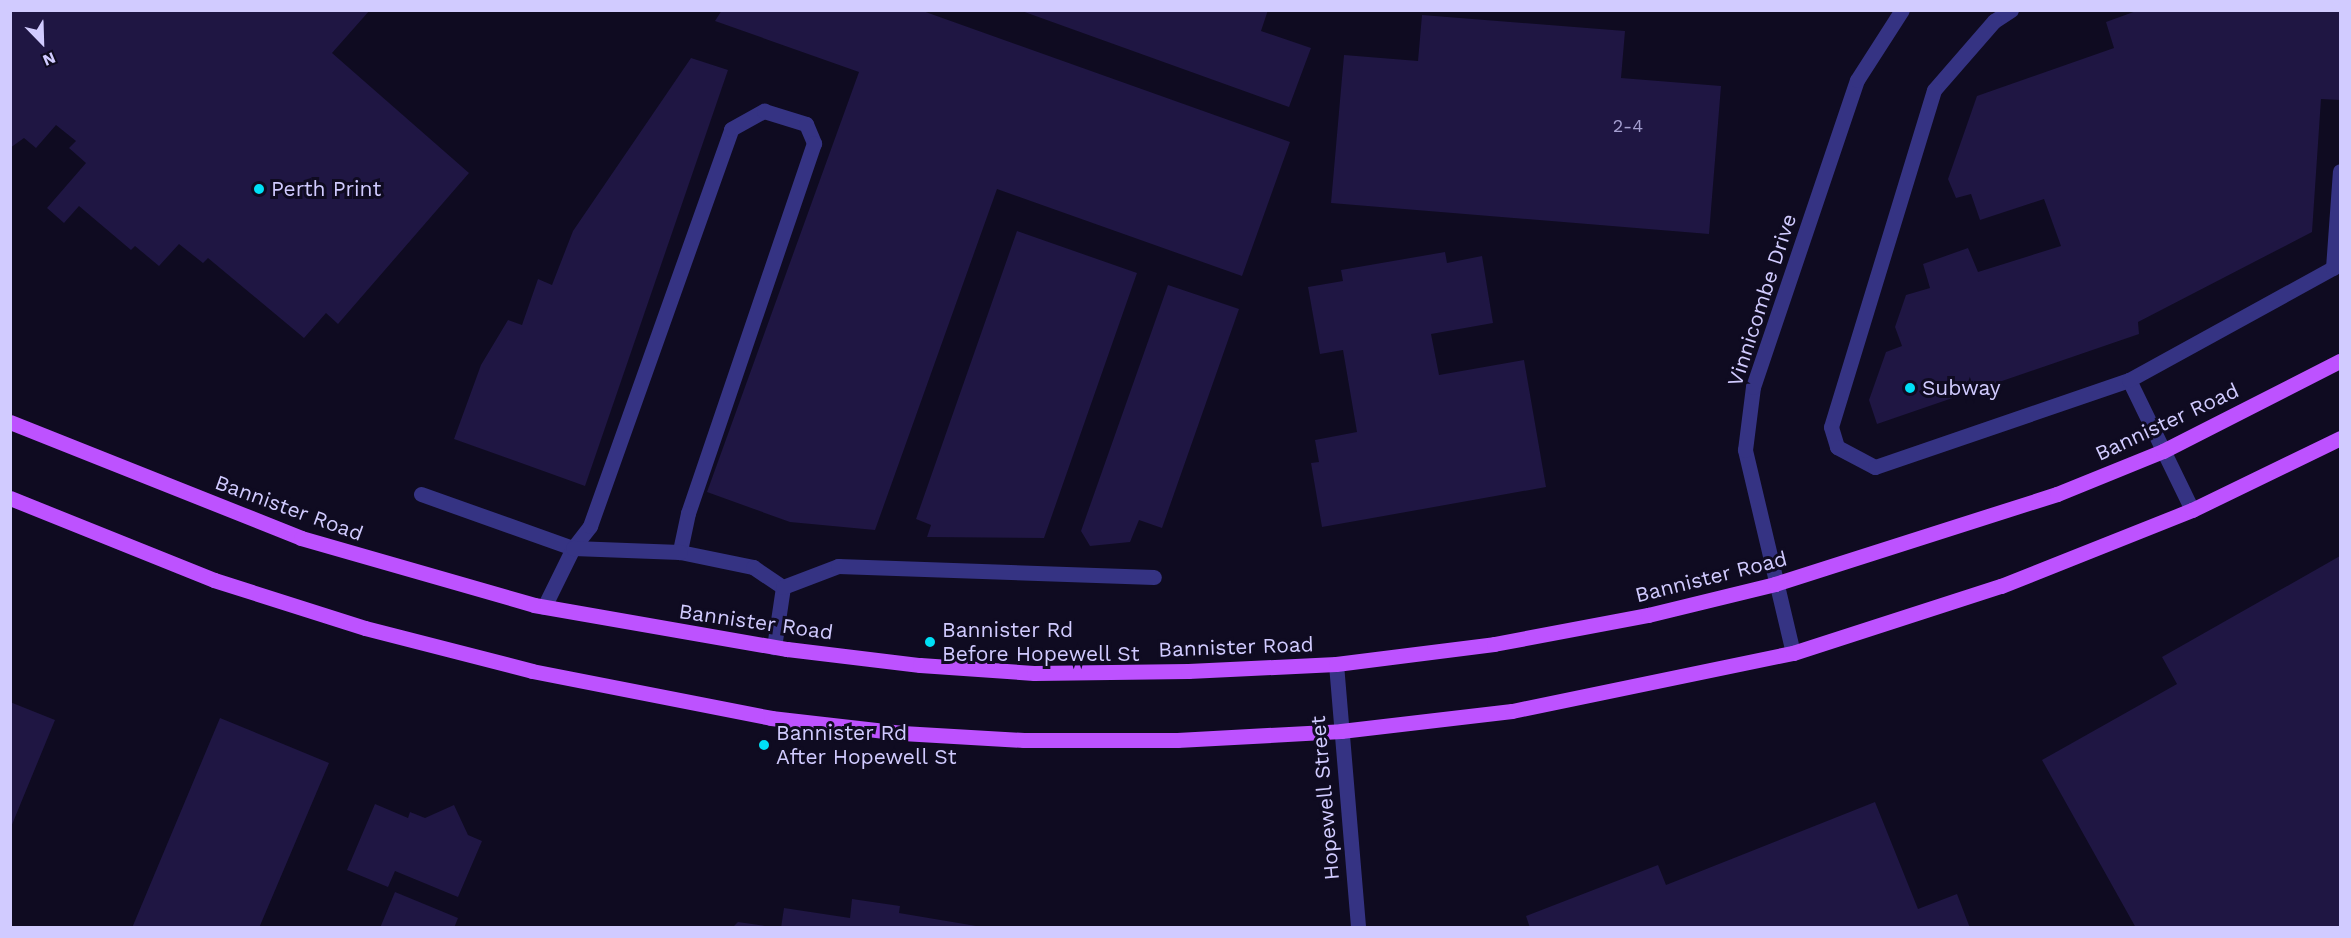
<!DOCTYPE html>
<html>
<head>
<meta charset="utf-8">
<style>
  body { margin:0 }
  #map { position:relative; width:2351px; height:938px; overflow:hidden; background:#0f0b21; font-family:"Work Sans",sans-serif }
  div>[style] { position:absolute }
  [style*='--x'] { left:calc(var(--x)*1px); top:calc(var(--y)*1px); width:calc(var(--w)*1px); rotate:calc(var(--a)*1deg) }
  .building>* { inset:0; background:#1f1643 }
  .minor>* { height:15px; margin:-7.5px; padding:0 7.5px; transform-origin:7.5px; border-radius:7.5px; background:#353383 }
  .major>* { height:15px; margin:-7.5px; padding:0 7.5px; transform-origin:7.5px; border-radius:7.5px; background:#bd52ff }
  .dots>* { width:16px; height:16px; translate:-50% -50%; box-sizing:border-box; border:3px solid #0f0b21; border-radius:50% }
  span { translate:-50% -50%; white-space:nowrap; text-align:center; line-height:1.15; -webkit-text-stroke:6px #0f0b21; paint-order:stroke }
  .number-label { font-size:18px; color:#a49ed0 }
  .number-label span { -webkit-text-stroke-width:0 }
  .poi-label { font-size:21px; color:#d1cbff }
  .left { translate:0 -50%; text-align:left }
  .street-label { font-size:21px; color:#d1cbff }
  .frame { position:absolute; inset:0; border:12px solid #d1cbff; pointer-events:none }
  .north { position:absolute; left:12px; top:12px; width:60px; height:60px; -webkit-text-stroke:4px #0f0b21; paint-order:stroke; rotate:157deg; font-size:16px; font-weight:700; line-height:24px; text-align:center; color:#d1cbff }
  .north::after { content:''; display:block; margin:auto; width:21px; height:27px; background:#d1cbff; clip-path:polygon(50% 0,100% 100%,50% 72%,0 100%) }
</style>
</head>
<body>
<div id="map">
  <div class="building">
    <div style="clip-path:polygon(10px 10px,370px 10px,332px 53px,469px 173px,338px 324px,326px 313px,304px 338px,208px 258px,203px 263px,179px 244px,159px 266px,135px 246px,131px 250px,79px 206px,64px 223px,47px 208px,86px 163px,69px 148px,76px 141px,56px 125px,36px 148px,24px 138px,10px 148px)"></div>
    <div style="clip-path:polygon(722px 10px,920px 10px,1290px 142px,1242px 276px,997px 189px,875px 530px,790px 522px,707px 492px,859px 72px,715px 21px)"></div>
    <div style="clip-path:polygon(1019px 10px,1268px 10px,1261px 31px,1311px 48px,1289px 107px)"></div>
    <div style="clip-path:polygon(2139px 10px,2340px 10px,2340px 100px,2321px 99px,2312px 232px,2138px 322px,2139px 334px,1877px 424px,1869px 400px,1886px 352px,1902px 346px,1895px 327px,1906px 295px,1930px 288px,1923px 264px,1968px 248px,1978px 272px,2061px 246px,2044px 199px,1980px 220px,1971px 194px,1956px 198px,1948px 179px,1977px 96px,2114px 48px,2106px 22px)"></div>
    <div style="clip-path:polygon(1422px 15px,1625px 31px,1621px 78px,1721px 86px,1709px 234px,1331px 203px,1344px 55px,1418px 61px)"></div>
    <div style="clip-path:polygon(691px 58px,728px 70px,585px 486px,454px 439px,481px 365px,508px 320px,522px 325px,538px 279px,552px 285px,573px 231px)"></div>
    <div style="clip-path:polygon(1017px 231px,1137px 273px,1044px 538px,927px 537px,931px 525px,916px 519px)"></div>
    <div style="clip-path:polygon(1445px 252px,1447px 263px,1482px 256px,1493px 323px,1431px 334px,1439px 375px,1524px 360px,1546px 487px,1322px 527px,1311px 463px,1319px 462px,1315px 440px,1357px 432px,1343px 350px,1320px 354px,1308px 287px,1343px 281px,1341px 270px)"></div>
    <div style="clip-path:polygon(1168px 285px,1239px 309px,1162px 528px,1139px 520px,1130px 542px,1090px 546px,1081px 531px)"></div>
    <div style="clip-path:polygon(2340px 556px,2340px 928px,2136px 928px,2042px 760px,2177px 684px,2162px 657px)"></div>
    <div style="clip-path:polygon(10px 702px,55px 720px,11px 827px,10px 827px)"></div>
    <div style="clip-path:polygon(220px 718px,329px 763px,259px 928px,132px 928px)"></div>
    <div style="clip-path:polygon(1875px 802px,1918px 909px,1957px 894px,1970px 928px,1530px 928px,1526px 916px,1658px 865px,1666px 885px)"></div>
    <div style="clip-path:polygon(375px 804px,408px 818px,410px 812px,425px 818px,454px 805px,468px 835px,482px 841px,458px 897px,395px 871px,388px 887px,347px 870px)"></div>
    <div style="clip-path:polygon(395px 892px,458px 918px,454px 928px,380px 928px)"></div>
    <div style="clip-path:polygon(852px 899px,900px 906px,899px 913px,988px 928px,781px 928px,784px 908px,850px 918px)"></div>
    <div style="clip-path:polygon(738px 922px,765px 926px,765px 928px,732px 928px)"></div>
  </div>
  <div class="minor">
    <div style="--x:2011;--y:10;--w:20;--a:147"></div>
    <div style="--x:1994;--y:21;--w:91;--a:131"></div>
    <div style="--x:1934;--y:90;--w:352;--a:107"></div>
    <div style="--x:1831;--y:427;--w:21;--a:73"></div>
    <div style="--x:1837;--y:447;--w:43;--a:27.8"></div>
    <div style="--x:1875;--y:467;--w:268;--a:-18.9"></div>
    <div style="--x:2129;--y:380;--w:144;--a:64.1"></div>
    <div style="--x:2129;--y:380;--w:233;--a:-28.8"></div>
    <div style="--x:2333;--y:268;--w:97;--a:-85.9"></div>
    <div style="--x:421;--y:494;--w:161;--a:19.6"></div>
    <div style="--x:573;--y:548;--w:28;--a:-52"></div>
    <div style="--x:590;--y:526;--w:421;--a:-70.4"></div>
    <div style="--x:731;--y:129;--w:38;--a:-29"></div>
    <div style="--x:764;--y:111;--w:44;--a:17.2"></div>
    <div style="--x:806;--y:124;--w:21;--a:67"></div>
    <div style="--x:814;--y:143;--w:391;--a:108.8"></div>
    <div style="--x:688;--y:513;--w:40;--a:102"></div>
    <div style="--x:680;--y:552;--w:75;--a:11.6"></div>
    <div style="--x:753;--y:567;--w:36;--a:34"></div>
    <div style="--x:783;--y:587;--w:61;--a:98.5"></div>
    <div style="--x:783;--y:587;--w:59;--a:-20.9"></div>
    <div style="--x:838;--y:566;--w:316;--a:2"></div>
    <div style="--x:544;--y:607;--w:66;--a:-63.8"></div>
    <div style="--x:573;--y:548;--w:107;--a:2.1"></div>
    <div style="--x:1793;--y:653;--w:209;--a:-103.3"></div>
    <div style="--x:1745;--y:450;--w:64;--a:-82.8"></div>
    <div style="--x:1753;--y:387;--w:324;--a:-71.3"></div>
    <div style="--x:1857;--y:80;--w:83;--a:-57.3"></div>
    <div style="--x:1336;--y:664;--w:265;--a:85.2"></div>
  </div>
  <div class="major">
    <div style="--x:10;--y:422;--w:313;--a:21.7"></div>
    <div style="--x:301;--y:538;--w:242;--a:16"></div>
    <div style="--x:534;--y:605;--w:257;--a:9.9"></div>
    <div style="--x:787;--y:649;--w:134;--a:6.9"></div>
    <div style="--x:920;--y:665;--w:114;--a:4"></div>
    <div style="--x:1034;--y:673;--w:154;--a:-0.7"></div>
    <div style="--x:1188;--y:671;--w:148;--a:-2.7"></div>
    <div style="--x:1336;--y:664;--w:159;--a:-7.2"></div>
    <div style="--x:1494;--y:644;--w:157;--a:-10.7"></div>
    <div style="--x:1648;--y:615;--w:131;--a:-13.7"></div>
    <div style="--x:1775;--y:584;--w:296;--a:-17.7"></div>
    <div style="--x:2057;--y:494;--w:114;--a:-22.1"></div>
    <div style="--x:2163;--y:451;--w:199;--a:-27"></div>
    <div style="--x:10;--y:498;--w:220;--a:21.9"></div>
    <div style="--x:214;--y:580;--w:158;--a:17.6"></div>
    <div style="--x:365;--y:628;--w:172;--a:14.4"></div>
    <div style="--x:532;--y:671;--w:244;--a:11.1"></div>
    <div style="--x:771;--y:718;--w:132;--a:6.5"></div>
    <div style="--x:902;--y:733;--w:122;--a:3.3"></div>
    <div style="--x:1024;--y:740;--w:153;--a:0"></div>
    <div style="--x:1177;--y:740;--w:164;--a:-3.1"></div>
    <div style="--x:1341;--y:731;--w:172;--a:-6.7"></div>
    <div style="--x:1512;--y:711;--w:287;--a:-11.7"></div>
    <div style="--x:1793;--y:653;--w:219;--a:-17.9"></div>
    <div style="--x:2001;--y:586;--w:206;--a:-21.7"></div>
    <div style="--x:2192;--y:510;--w:165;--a:-25.9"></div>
  </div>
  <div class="dots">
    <div style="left:259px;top:189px;background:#00e0f6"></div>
    <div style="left:1910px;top:388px;background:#00e0f6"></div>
    <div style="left:930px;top:642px;background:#00e0f6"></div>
    <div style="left:764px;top:745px;background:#00e0f6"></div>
  </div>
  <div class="number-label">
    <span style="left:1628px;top:126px">2-4</span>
  </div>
  <div class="poi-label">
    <span class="left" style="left:271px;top:189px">Perth Print</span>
    <span class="left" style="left:1922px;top:388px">Subway</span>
    <span class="left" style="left:942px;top:642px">Bannister Rd<br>Before Hopewell St</span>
    <span class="left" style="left:776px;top:745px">Bannister Rd<br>After Hopewell St</span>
  </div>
  <div class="street-label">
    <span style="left:1762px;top:300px;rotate:-72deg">Vinnicombe Drive</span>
    <span style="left:2167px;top:422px;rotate:-25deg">Bannister Road</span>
    <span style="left:289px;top:508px;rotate:20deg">Bannister Road</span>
    <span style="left:1711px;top:577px;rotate:-14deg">Bannister Road</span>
    <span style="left:756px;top:622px;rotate:8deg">Bannister Road</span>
    <span style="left:1236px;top:647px;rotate:-2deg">Bannister Road</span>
    <span style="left:1325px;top:798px;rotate:-95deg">Hopewell Street</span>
  </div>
  <div class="frame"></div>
  <div class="north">N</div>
</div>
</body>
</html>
